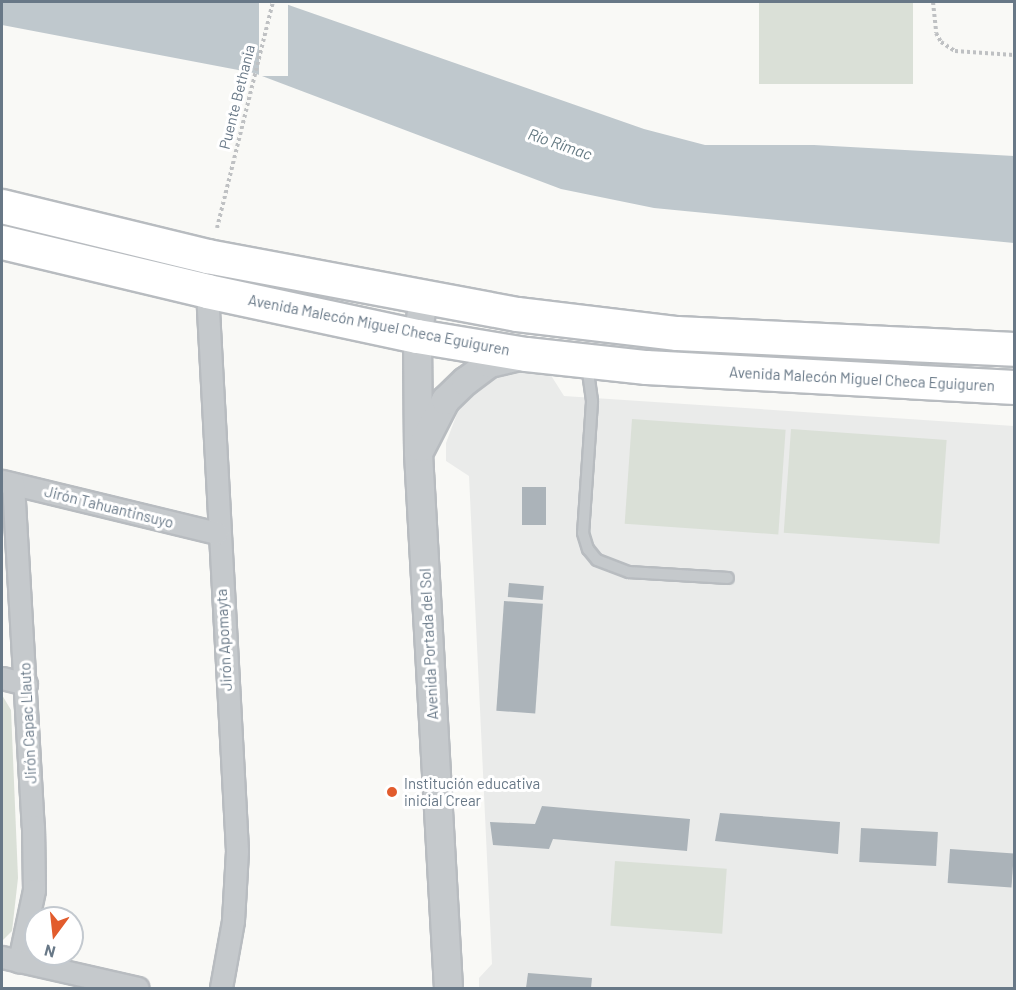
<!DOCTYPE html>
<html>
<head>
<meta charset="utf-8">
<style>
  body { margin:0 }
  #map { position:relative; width:1016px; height:990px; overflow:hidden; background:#f9f9f6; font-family:Barlow,sans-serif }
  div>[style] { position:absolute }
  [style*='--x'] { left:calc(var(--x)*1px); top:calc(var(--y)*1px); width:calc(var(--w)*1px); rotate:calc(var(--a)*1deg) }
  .built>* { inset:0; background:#eaebea }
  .green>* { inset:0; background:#dae0d7; transform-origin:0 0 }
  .water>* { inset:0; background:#bfc8cd }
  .pier>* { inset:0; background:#f9f9f6; transform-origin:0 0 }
  .building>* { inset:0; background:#abb3b9; transform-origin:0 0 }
  .path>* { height:4px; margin-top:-2px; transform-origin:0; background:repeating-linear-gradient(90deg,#bfc1c3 0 3px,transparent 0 6px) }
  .roads { filter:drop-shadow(2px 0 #b8bcc0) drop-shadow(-2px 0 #b8bcc0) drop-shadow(0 2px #b8bcc0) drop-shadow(0 -2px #b8bcc0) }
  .service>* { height:10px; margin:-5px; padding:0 5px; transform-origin:5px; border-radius:5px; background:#c5c9cc }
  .minor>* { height:21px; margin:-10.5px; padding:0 10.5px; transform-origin:10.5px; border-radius:10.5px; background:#c5c9cc }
  .tertiary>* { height:27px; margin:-13.5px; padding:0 13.5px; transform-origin:13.5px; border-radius:13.5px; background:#c5c9cc }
  .primary>* { height:33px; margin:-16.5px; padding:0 16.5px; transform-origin:16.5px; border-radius:16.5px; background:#fff }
  .dots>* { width:16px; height:16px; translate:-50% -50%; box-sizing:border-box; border:3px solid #fff; border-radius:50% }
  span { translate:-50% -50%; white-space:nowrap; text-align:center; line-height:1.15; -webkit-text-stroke:6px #fff; paint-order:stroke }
  .street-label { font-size:15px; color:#687887 }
  .poi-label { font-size:15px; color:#687887 }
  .left { translate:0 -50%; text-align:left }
  .water-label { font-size:16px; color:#647982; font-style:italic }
  .frame { position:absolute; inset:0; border:3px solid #687887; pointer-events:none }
  .north { position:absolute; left:24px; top:906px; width:60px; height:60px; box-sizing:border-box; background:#fff; border:2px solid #c3c9cf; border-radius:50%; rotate:195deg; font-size:16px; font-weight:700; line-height:24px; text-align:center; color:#687887 }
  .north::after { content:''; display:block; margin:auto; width:21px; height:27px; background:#e25c2d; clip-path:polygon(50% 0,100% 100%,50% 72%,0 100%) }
</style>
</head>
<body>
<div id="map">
  <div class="built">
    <div style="clip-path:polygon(521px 369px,547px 369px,564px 396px,1014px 426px,1014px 988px,479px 988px,479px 978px,492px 964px,469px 476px,446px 461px,446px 443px,461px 403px,475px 387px)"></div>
  </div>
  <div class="green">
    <div style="left:759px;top:2px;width:154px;height:82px"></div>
    <div style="left:632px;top:419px;width:154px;height:105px;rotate:4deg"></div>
    <div style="left:791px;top:429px;width:156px;height:104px;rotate:4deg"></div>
    <div style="clip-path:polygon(2px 695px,11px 710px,18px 878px,12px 931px,2px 941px)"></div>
    <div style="left:615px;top:861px;width:112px;height:65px;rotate:4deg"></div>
  </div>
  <div class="water">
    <div style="clip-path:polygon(2px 2px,280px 2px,644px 129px,705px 145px,814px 145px,1014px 156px,1014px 243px,654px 208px,561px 189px,254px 73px,2px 25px)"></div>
  </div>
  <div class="pier">
    <div style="left:259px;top:2px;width:29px;height:74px"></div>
  </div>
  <div class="building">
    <div style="left:546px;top:487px;width:38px;height:24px;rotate:90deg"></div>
    <div style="left:509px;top:583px;width:35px;height:14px;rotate:5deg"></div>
    <div style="left:504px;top:601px;width:39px;height:110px;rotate:4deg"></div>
    <div style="clip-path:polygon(542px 806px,690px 819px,687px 851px,553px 839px,549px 849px,493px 845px,490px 822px,535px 824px)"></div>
    <div style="clip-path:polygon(720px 813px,840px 822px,838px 854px,715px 841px)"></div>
    <div style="left:861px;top:828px;width:77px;height:34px;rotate:3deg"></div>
    <div style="left:950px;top:849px;width:64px;height:34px;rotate:4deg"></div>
    <div style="clip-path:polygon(528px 973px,592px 978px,591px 988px,526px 988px)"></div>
  </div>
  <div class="path">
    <div style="--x:933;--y:2;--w:31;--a:84"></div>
    <div style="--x:936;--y:33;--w:10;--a:61"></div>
    <div style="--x:941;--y:42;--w:17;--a:33"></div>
    <div style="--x:955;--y:51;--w:59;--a:3.9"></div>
    <div style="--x:217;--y:228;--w:233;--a:-76.1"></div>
  </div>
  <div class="roads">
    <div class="service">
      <div style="--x:587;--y:365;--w:37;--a:82"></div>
      <div style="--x:592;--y:402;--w:131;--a:93.9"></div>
      <div style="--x:583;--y:533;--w:17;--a:73"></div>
      <div style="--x:588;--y:549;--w:14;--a:51"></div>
      <div style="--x:597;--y:560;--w:34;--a:21"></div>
      <div style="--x:629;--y:572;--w:99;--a:3.5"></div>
    </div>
    <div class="minor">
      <div style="--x:207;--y:291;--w:561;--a:86.93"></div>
      <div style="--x:237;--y:851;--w:70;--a:93.3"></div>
      <div style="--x:233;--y:921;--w:68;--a:100.2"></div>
      <div style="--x:2;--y:481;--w:221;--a:13.6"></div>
      <div style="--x:13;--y:484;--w:343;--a:86.7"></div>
      <div style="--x:33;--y:826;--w:64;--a:89.1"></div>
      <div style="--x:34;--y:890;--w:73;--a:101.9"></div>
      <div style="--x:2;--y:678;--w:25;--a:14"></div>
      <div style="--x:2;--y:957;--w:139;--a:12.8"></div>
    </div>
    <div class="tertiary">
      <div style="--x:423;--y:299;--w:37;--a:99"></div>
      <div style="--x:417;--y:336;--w:117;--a:89.5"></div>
      <div style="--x:418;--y:453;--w:536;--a:86.79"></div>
      <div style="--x:421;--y:447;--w:53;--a:-62.9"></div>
      <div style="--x:445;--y:400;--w:28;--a:-44"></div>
      <div style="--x:465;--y:381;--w:30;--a:-37"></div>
      <div style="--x:489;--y:363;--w:35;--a:-13"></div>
    </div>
    <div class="primary">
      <div style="--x:2;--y:206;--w:211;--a:13.7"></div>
      <div style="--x:207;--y:256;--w:315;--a:10.6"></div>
      <div style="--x:517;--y:314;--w:161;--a:6.8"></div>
      <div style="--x:677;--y:333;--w:337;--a:2.7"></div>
      <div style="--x:2;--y:242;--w:211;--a:13.4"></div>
      <div style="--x:207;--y:291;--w:215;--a:12.1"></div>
      <div style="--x:417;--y:336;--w:110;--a:9.4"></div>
      <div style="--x:526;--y:354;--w:121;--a:6.2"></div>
      <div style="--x:646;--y:367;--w:369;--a:3.1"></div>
    </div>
  </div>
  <div class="dots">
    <div style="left:392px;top:792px;background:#e25c2d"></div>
  </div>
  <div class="street-label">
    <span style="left:237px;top:97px;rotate:-76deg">Puente Bethania</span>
    <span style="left:379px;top:325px;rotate:11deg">Avenida Malecón Miguel Checa Eguiguren</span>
    <span style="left:862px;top:379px;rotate:3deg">Avenida Malecón Miguel Checa Eguiguren</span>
    <span style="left:109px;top:507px;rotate:14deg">Jirón Tahuantinsuyo</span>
    <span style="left:224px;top:640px;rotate:-93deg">Jirón Apomayta</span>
    <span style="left:429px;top:644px;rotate:-93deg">Avenida Portada del Sol</span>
    <span style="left:28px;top:723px;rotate:-93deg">Jirón Capac Llauto</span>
  </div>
  <div class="poi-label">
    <span class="left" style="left:404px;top:792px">Institución educativa<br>inicial Crear</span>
  </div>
  <div class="water-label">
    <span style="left:560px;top:144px;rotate:19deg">Río Rímac</span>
  </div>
  <div class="frame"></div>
  <div class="north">N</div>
</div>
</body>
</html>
